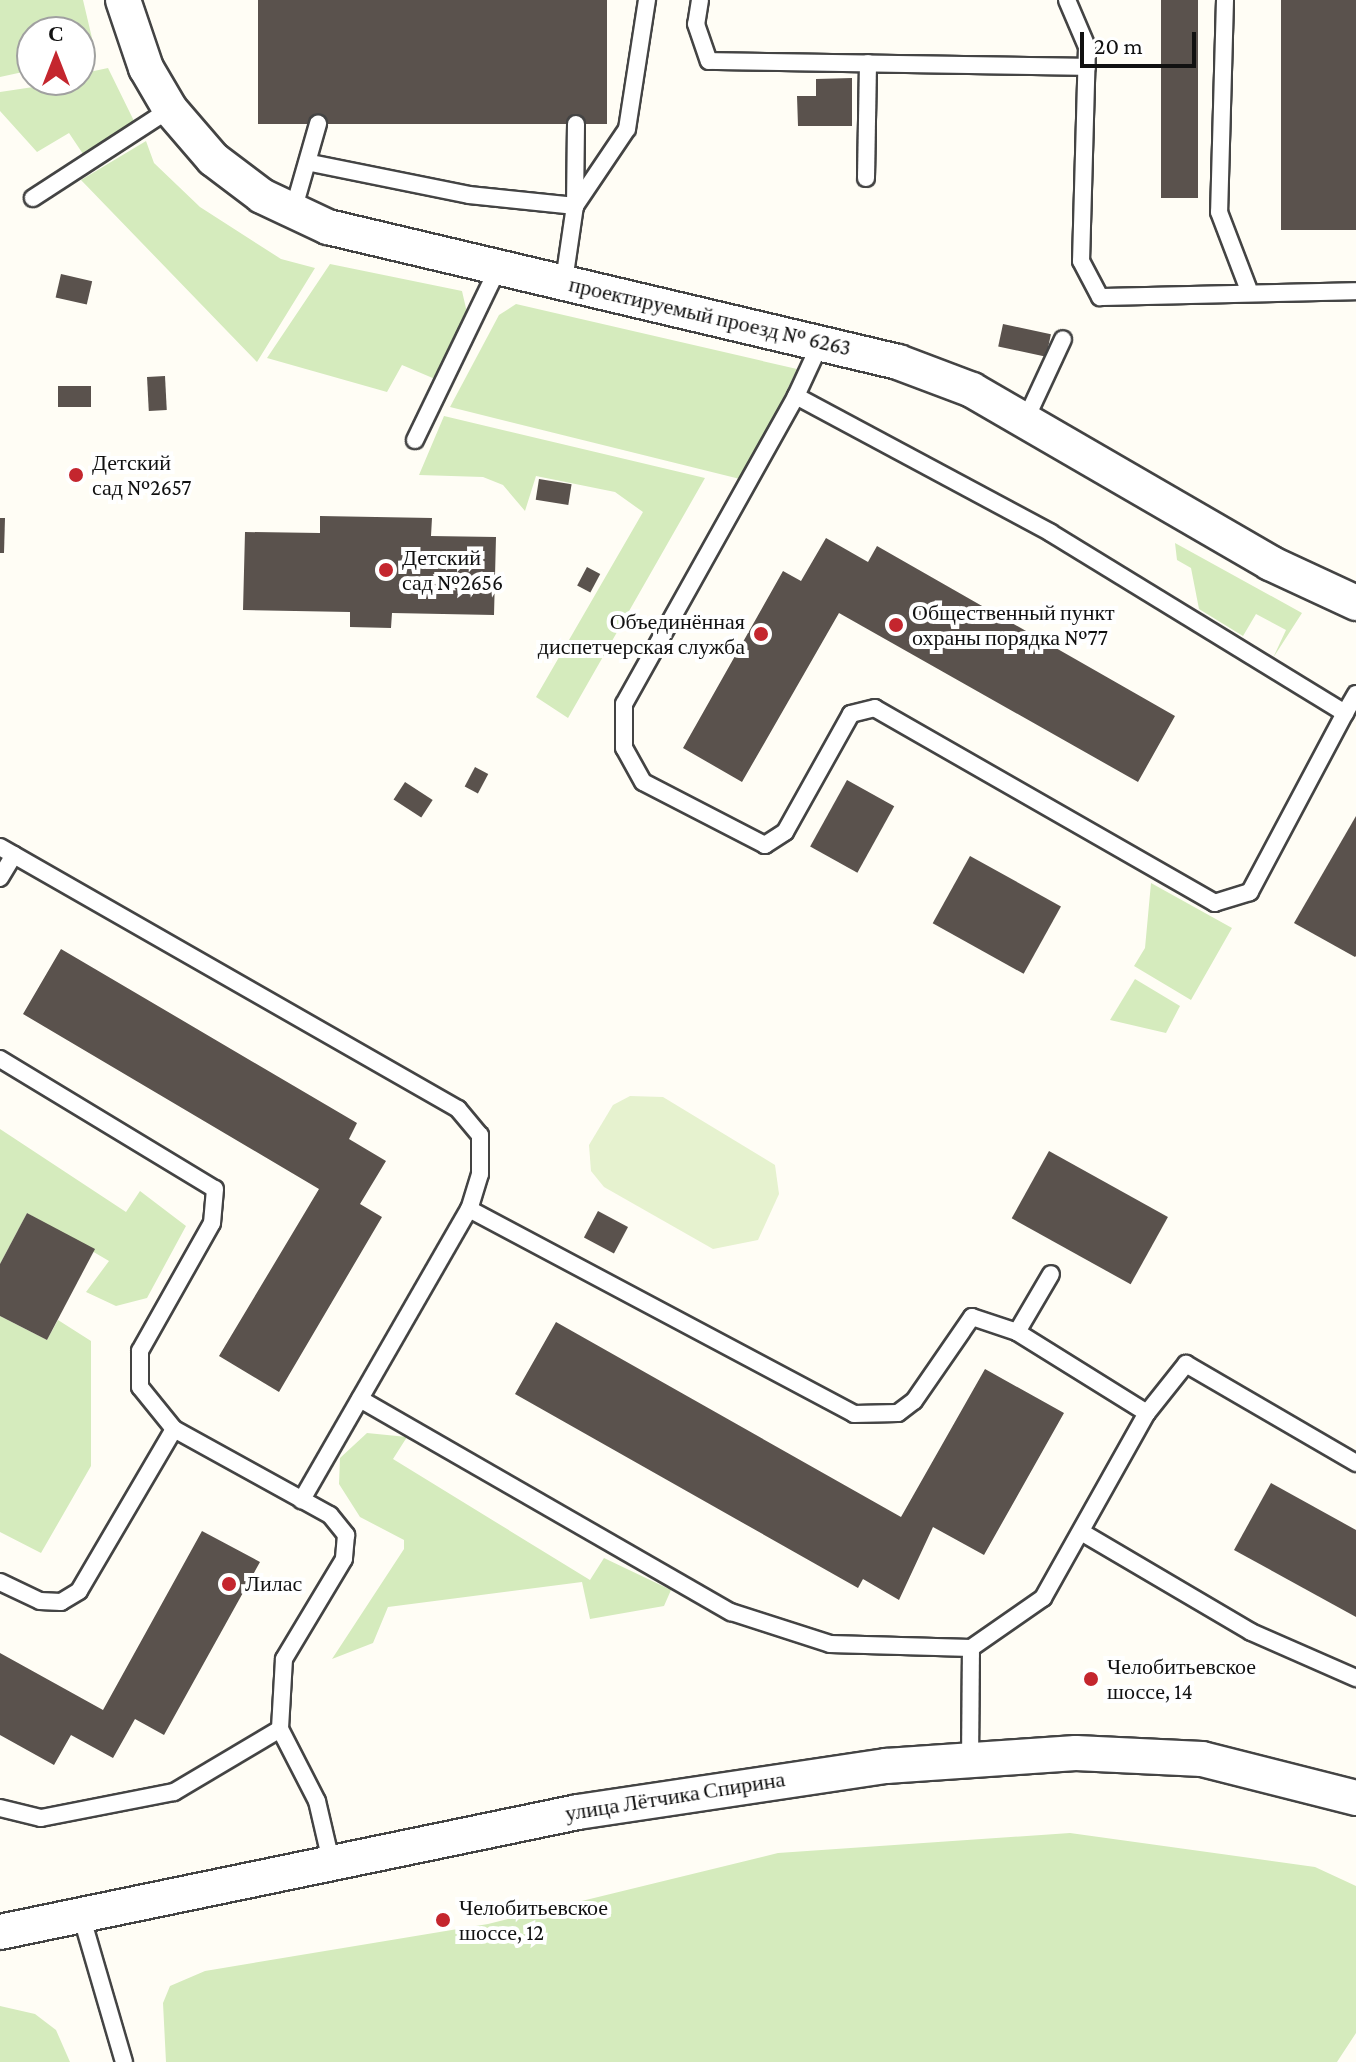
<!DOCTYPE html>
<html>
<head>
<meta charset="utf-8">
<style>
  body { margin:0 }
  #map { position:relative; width:1356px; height:2062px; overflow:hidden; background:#fffdf5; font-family:"Crimson Pro",serif }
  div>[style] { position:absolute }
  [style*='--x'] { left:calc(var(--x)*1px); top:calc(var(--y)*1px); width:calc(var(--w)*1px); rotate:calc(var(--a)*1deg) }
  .green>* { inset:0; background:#d5ebbd }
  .pitch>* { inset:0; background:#e6f2cf }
  .building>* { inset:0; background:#5a524d; transform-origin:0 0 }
  .roads { filter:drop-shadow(2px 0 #444) drop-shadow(-2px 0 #444) drop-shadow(0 2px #444) drop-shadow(0 -2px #444) }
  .lane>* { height:16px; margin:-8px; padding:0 8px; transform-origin:8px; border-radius:8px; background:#fff }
  .street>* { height:34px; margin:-17px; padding:0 17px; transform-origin:17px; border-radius:17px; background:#fff }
  .dots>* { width:22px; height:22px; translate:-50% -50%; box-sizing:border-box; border:4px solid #fff; border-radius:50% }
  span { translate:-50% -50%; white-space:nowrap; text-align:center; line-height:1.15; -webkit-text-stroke:8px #fff; paint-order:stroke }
  .street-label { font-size:22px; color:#111 }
  .poi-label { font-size:22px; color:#111 }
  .left { translate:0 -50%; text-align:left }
  .right { translate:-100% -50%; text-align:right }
  .north { position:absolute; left:16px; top:16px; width:80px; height:80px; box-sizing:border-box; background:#fff; border:2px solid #a0a0a0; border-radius:50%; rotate:0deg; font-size:22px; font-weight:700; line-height:32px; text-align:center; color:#111 }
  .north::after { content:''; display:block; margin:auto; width:28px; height:36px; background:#c4262e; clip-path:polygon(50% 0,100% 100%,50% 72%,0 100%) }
  .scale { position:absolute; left:1080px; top:32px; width:116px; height:36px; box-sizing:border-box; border:4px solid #111; border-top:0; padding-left:10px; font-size:24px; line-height:28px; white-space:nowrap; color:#111; -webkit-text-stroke:6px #fff; paint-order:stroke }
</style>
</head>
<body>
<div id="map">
  <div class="green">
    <div style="clip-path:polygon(0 0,83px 0,96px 55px,80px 59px,80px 32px,32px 32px,32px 70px,0 77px)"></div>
    <div style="clip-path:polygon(108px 68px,134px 121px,85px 157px,69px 133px,37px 152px,0 111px,0 92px,80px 80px,80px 74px)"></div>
    <div style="clip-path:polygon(146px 141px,154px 163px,200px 207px,281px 259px,315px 268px,257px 362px,81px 180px)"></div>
    <div style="clip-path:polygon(330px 264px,462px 291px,468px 317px,435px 379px,402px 365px,387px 392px,267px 358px)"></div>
    <div style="clip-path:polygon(516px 304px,797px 369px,744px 480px,450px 407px,499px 315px)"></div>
    <div style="clip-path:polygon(444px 416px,705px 478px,568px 718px,536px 697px,643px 512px,615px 492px,536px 476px,525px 511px,503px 485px,483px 477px,419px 475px)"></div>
    <div style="clip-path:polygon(1175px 543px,1302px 613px,1273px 658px,1286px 630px,1256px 614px,1243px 636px,1199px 609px,1191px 568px,1177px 560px)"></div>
    <div style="clip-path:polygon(1151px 883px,1232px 928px,1191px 1000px,1134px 966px,1145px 948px)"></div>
    <div style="clip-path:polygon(1135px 979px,1180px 1006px,1166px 1033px,1110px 1020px)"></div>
    <div style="clip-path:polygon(0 1129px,126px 1212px,140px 1191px,186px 1226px,147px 1298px,116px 1306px,86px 1292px,109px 1261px,27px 1213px,0 1264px)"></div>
    <div style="clip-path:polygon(0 1316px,47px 1340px,58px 1320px,91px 1341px,91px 1466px,41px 1553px,0 1532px)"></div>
    <div style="clip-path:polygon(367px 1433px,407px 1437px,393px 1459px,590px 1580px,604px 1558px,671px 1590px,664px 1606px,590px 1619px,582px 1582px,388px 1607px,373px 1643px,332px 1659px,404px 1549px,404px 1540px,360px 1517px,339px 1484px,340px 1458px)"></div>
    <div style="clip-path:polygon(1070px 1833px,1315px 1867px,1356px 1886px,1356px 2033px,1337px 2062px,166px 2062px,163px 2003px,170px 1986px,205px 1971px,488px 1924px,778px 1853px)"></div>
    <div style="clip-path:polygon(0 2006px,35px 2014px,56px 2030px,70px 2062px,0 2062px)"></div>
  </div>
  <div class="pitch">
    <div style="clip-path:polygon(630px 1096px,663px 1097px,775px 1165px,779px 1194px,758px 1240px,713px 1249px,604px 1187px,591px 1171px,589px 1145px,613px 1105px)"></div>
  </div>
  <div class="building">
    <div style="left:258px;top:0;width:349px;height:124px"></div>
    <div style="left:1161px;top:0;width:37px;height:198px"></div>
    <div style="left:1281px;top:0;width:75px;height:230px"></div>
    <div style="clip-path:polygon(852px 78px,852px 126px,798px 126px,797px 96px,816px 96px,816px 79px)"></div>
    <div style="left:61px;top:274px;width:32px;height:24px;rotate:13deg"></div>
    <div style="left:1003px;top:324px;width:49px;height:23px;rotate:12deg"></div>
    <div style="left:165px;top:376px;width:34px;height:18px;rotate:87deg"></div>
    <div style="left:58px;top:386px;width:33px;height:21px"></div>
    <div style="left:539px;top:479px;width:33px;height:21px;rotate:9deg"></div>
    <div style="clip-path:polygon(320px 516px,432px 518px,431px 536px,496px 537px,494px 615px,392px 613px,391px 628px,350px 627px,350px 612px,243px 610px,245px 532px,320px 533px)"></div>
    <div style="clip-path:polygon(0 518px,5px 518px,4px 553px,0 553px)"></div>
    <div style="clip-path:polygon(826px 538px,868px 562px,877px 546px,1175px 716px,1138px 782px,839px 613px,742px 782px,683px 748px,783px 571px,801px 581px)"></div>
    <div style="left:587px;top:567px;width:15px;height:21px;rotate:28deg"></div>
    <div style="left:475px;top:767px;width:15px;height:22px;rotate:28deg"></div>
    <div style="left:847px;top:780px;width:54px;height:76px;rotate:29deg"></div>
    <div style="left:405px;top:782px;width:33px;height:21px;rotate:33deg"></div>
    <div style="clip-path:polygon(1356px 816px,1356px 956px,1355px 957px,1294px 923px)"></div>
    <div style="left:970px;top:856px;width:104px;height:77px;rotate:29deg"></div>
    <div style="clip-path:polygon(61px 949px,357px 1123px,349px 1139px,386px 1161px,360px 1204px,382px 1217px,279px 1392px,219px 1356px,319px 1189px,23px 1014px)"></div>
    <div style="left:1049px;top:1151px;width:136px;height:77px;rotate:29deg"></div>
    <div style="left:598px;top:1211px;width:34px;height:30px;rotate:28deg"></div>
    <div style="clip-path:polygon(27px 1213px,95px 1249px,47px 1340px,0 1316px,0 1264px)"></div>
    <div style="clip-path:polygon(556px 1322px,901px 1517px,985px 1369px,1064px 1413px,984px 1555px,933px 1527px,899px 1600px,863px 1579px,858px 1588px,515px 1394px)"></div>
    <div style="clip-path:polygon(1271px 1483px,1356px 1530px,1356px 1617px,1234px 1550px)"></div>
    <div style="clip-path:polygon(202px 1531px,260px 1562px,164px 1735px,135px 1719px,113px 1758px,71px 1735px,54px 1765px,0 1735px,0 1653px,103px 1710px)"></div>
  </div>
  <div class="roads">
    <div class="lane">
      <div style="--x:700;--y:0;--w:24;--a:99"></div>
      <div style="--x:696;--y:24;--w:39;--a:71"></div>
      <div style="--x:709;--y:61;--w:378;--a:0.9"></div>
      <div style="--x:1067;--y:0;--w:51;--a:66.9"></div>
      <div style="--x:1087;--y:47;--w:214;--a:91.6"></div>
      <div style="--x:1081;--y:261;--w:41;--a:62.2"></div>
      <div style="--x:1100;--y:297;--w:256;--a:-1.3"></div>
      <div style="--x:1225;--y:0;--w:212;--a:91.6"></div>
      <div style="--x:1219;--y:212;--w:81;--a:69.1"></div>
      <div style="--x:311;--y:163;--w:161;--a:11.4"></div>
      <div style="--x:469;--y:195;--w:107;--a:5.9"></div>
      <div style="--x:575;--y:206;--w:93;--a:-56"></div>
      <div style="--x:627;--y:129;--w:131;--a:-81.2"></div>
      <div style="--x:866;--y:178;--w:115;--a:-89"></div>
      <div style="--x:33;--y:198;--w:163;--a:-33"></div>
      <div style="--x:293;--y:211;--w:91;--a:-74"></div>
      <div style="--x:564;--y:281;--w:76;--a:-81.7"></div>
      <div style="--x:575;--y:206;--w:82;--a:-89.3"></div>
      <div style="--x:796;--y:396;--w:289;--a:28.2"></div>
      <div style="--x:1051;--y:533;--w:345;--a:31.5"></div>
      <div style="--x:1345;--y:713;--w:203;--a:118"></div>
      <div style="--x:1250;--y:892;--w:37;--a:163"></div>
      <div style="--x:1215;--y:903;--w:392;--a:-150.2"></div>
      <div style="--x:875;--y:708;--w:25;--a:166"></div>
      <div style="--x:851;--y:714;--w:135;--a:119.2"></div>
      <div style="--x:785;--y:832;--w:24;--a:147"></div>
      <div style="--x:765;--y:845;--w:137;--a:-152.7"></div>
      <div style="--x:643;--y:782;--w:39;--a:-119"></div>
      <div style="--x:624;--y:748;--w:44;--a:-90"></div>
      <div style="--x:624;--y:704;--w:353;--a:-60.8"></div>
      <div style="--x:796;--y:396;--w:60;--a:-65.2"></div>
      <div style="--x:1025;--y:421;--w:90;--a:-65.1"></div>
      <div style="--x:415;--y:440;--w:193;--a:-64.2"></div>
      <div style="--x:1345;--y:713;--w:22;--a:-60"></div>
      <div style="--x:0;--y:847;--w:528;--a:29.77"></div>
      <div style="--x:458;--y:1109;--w:34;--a:50"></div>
      <div style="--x:480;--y:1135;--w:39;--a:90"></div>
      <div style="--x:480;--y:1174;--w:37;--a:107"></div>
      <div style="--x:469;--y:1209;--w:336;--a:119.9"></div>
      <div style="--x:0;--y:878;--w:27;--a:-59"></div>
      <div style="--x:0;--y:1059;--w:251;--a:31.2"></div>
      <div style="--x:215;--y:1189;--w:34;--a:95"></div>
      <div style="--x:212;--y:1223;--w:147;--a:119.4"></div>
      <div style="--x:140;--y:1351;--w:36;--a:90"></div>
      <div style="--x:140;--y:1387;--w:54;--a:51"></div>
      <div style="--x:469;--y:1209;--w:436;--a:28"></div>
      <div style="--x:854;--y:1414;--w:44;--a:-1.3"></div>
      <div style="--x:898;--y:1413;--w:20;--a:-37"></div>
      <div style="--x:914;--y:1401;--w:102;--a:-55.4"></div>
      <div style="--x:972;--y:1317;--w:47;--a:18.4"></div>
      <div style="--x:360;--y:1399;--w:428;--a:29.9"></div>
      <div style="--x:731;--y:1612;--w:104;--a:17.9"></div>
      <div style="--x:830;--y:1644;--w:141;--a:1.6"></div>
      <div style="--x:971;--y:1648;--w:88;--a:-34.8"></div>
      <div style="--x:1043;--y:1598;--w:212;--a:-60.7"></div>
      <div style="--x:1147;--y:1413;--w:153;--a:-148.1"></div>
      <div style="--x:1017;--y:1332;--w:67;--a:-59.6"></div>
      <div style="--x:1147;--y:1413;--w:63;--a:-51.5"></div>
      <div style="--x:1186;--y:1364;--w:197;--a:30.2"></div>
      <div style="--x:1083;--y:1533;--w:195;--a:30.5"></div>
      <div style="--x:1251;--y:1632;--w:115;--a:23.7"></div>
      <div style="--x:0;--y:1582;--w:44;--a:25.4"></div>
      <div style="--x:40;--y:1601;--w:21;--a:3"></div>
      <div style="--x:61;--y:1602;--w:21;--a:-31"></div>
      <div style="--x:79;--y:1591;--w:188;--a:-59.6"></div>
      <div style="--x:174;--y:1429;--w:178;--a:28.9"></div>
      <div style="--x:330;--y:1515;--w:26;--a:51"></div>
      <div style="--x:346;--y:1535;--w:24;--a:95"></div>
      <div style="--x:344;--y:1559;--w:117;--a:121"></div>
      <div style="--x:284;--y:1659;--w:70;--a:93.3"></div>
      <div style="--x:280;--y:1729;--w:81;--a:62.8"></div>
      <div style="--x:317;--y:1801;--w:62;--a:76.9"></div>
      <div style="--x:970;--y:1761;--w:113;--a:-89.5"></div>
      <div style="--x:0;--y:1808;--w:42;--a:13.7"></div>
      <div style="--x:41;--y:1818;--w:136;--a:-11.1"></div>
      <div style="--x:174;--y:1792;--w:123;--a:-30.7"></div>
      <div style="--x:81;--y:1915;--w:153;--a:73.7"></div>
    </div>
    <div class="street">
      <div style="--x:123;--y:0;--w:72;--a:71.3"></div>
      <div style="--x:146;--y:68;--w:48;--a:59.7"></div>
      <div style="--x:170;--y:109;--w:66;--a:49.3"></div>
      <div style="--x:213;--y:159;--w:61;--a:37.1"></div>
      <div style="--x:262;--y:196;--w:73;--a:25.2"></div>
      <div style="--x:328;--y:227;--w:586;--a:13.32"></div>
      <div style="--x:898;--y:362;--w:79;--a:20.7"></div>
      <div style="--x:972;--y:390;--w:345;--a:30.1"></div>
      <div style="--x:1270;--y:563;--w:95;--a:24.9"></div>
      <div style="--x:0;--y:1932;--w:590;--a:-11.73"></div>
      <div style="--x:578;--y:1812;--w:311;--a:-8.5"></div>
      <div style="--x:886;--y:1766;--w:190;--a:-3.9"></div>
      <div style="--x:1076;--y:1753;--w:126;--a:2.7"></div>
      <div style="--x:1202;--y:1759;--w:159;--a:14.2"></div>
    </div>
  </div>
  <div class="dots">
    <div style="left:76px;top:475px;background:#c4262e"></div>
    <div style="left:386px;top:570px;background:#c4262e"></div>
    <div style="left:896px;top:625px;background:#c4262e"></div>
    <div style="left:761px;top:634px;background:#c4262e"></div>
    <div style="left:229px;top:1584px;background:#c4262e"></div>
    <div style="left:1091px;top:1679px;background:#c4262e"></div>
    <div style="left:443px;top:1920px;background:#c4262e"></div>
  </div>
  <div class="street-label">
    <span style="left:710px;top:316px;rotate:13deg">проектируемый проезд № 6263</span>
    <span style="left:675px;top:1796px;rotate:-9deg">улица Лётчика Спирина</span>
  </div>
  <div class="poi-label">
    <span class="left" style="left:92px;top:475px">Детский<br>сад №2657</span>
    <span class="left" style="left:402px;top:570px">Детский<br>сад №2656</span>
    <span class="left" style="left:912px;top:625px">Общественный пункт<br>охраны порядка №77</span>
    <span class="right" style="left:745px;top:634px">Объединённая<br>диспетчерская служба</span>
    <span class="left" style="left:245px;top:1584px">Лилас</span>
    <span class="left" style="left:1107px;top:1679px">Челобитьевское<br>шоссе, 14</span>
    <span class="left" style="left:459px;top:1920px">Челобитьевское<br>шоссе, 12</span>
  </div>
  <div class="north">С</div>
  <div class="scale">20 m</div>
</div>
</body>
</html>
